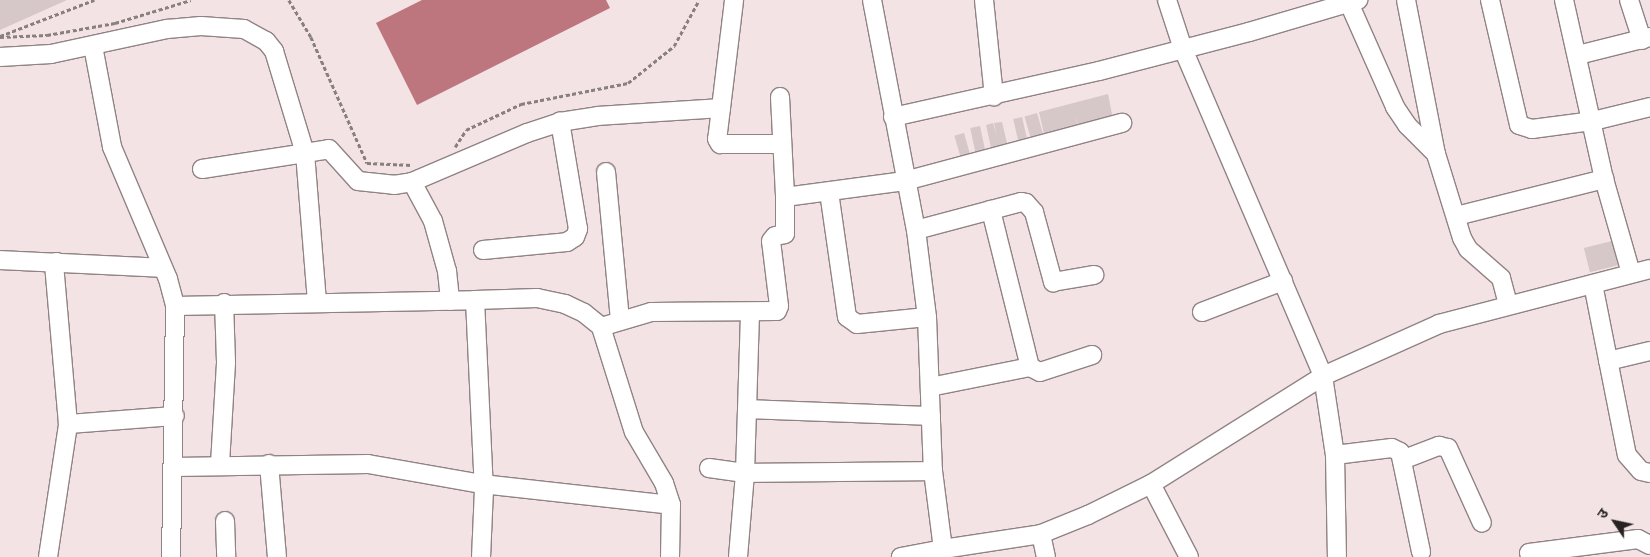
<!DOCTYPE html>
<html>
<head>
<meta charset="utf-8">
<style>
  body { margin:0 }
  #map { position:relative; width:1650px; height:557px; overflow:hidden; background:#f3e3e4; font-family:"PT Sans Narrow","Noto Sans Devanagari",sans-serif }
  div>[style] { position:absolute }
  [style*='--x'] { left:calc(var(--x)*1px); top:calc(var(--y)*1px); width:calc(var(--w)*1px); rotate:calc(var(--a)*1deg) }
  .water>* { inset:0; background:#bd767e }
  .building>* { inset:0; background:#d6c7c8; transform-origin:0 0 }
  .path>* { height:2.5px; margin-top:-1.25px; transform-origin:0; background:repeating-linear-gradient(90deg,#897f7f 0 4px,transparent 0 6.5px) }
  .roads { filter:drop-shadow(1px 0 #918384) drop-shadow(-1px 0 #918384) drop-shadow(0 1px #918384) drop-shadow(0 -1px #918384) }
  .minor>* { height:18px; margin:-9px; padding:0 9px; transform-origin:9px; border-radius:9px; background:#fff }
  span { translate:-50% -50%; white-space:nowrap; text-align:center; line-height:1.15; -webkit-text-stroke:5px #f3e3e4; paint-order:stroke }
  .north { position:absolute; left:1590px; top:497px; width:50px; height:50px; -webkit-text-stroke:4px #f3e3e4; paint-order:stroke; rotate:304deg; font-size:14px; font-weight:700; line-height:20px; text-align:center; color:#282222 }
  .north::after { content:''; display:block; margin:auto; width:18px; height:22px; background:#282222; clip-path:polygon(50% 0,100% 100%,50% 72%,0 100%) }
</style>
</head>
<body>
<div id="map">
  <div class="water">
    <div style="clip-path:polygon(422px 0,606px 0,610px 8px,417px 105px,376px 23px)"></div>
  </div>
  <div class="building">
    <div style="clip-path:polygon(0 0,67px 0,0 30px)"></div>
    <div style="clip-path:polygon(1108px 94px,1113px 119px,1096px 121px,1096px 124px,1079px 129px,1075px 115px,1078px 128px,1045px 138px,1039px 112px)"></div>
    <div style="left:1037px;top:113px;width:26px;height:13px;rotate:74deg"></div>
    <div style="left:1022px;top:117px;width:28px;height:9px;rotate:77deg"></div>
    <div style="clip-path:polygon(1002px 122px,1008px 147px,992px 152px,986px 125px,993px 123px,997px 136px,994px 123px)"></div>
    <div style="left:980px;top:126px;width:29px;height:10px;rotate:78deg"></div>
    <div style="left:964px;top:133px;width:26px;height:10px;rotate:74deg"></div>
    <div style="left:1612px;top:241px;width:25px;height:29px;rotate:76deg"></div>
  </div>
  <div class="path">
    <div style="--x:289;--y:0;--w:43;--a:59.3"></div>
    <div style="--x:311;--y:37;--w:138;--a:66"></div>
    <div style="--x:367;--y:163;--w:45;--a:2.5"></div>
    <div style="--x:0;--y:36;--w:101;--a:-21"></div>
    <div style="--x:0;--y:37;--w:47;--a:-2.4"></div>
    <div style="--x:47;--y:35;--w:69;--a:-10"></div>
    <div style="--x:115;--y:23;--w:79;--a:-16.8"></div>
    <div style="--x:455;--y:147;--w:20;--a:-57"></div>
    <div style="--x:466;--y:130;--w:61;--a:-25.3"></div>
    <div style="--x:521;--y:104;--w:109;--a:-11.1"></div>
    <div style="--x:628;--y:83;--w:59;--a:-38.8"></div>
    <div style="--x:674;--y:46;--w:52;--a:-61.5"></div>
  </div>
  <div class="roads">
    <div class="minor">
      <div style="--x:872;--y:0;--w:234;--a:79.2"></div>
      <div style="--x:916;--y:230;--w:88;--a:82.8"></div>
      <div style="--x:927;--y:317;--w:154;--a:87.8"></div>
      <div style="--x:933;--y:471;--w:79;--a:82.7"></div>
      <div style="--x:943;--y:549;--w:43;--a:169.2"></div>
      <div style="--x:984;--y:0;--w:97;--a:84.1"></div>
      <div style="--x:1167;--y:0;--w:52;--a:71.9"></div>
      <div style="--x:1183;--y:49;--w:356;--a:66.8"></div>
      <div style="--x:1323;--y:376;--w:80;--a:81.4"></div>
      <div style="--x:1335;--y:455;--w:102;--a:88.9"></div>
      <div style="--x:1406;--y:0;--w:157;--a:79"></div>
      <div style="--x:1436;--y:154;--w:88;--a:72.8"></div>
      <div style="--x:1462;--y:238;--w:13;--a:61"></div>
      <div style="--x:1468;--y:249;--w:44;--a:41.3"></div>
      <div style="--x:1501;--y:278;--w:27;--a:75"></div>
      <div style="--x:1490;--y:0;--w:128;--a:76.9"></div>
      <div style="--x:1519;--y:125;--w:14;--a:17"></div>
      <div style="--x:1532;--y:129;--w:62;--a:-7.5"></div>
      <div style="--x:1593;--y:121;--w:59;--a:-13.8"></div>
      <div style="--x:1564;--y:0;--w:183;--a:77.4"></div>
      <div style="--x:1604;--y:179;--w:98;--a:74"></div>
      <div style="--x:1629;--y:0;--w:42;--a:72"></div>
      <div style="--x:1349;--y:3;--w:114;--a:66.1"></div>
      <div style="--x:1395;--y:107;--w:22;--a:56"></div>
      <div style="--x:1407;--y:125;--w:41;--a:45"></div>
      <div style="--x:93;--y:46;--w:103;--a:79.3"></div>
      <div style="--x:112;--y:147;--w:143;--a:67"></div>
      <div style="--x:168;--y:279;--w:28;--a:75"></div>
      <div style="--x:175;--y:306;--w:251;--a:90.9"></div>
      <div style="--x:1578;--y:55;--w:74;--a:-14"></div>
      <div style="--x:0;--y:57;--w:51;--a:-3.4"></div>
      <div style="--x:51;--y:54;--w:119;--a:-12.2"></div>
      <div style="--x:167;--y:29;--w:34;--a:-5"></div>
      <div style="--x:201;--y:26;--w:43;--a:4"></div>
      <div style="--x:244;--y:29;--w:25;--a:29"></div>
      <div style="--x:266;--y:41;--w:13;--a:51"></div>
      <div style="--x:274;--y:51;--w:107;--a:73.1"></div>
      <div style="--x:305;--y:153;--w:24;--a:-9"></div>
      <div style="--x:329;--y:149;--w:43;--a:47.8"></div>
      <div style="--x:358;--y:181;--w:36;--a:6"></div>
      <div style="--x:394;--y:185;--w:18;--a:-9"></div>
      <div style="--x:412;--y:182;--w:125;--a:-23.1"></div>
      <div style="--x:527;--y:133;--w:35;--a:-18"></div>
      <div style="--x:560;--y:122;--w:38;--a:-9"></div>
      <div style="--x:598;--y:116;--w:123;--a:-3.7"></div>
      <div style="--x:721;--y:108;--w:109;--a:-83.1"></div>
      <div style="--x:780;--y:97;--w:100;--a:87.1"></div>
      <div style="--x:785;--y:197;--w:121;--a:-7.6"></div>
      <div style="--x:905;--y:181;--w:225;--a:-15"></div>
      <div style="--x:721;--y:108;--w:31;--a:97"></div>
      <div style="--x:717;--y:139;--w:6;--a:59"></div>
      <div style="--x:720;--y:144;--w:61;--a:0"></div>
      <div style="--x:893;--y:117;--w:211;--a:-12.6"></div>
      <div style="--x:1099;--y:71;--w:155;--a:-14.6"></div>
      <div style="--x:1249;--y:32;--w:114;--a:-16.4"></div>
      <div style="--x:202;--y:169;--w:104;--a:-8.8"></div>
      <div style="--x:305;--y:153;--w:148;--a:85.4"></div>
      <div style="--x:606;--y:172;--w:149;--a:84.6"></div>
      <div style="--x:412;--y:182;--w:44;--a:61.7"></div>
      <div style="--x:433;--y:221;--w:52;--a:74.4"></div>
      <div style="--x:447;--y:271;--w:30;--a:84"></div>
      <div style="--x:829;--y:192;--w:126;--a:81.8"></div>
      <div style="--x:847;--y:317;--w:12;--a:35"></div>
      <div style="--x:857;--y:324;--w:70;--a:-5.7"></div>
      <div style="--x:1456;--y:216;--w:153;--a:-14"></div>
      <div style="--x:916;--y:230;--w:109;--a:-14.9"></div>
      <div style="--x:1021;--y:202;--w:5;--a:11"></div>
      <div style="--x:1026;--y:203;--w:12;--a:48"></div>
      <div style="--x:1034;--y:212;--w:73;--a:74.8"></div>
      <div style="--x:1053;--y:282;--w:42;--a:-9.7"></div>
      <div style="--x:483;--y:250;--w:84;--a:-5.4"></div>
      <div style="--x:567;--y:242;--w:9;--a:-32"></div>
      <div style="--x:575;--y:237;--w:9;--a:-69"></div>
      <div style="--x:578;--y:229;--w:109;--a:-99.5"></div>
      <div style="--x:0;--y:260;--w:162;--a:2.8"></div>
      <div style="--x:1593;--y:284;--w:174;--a:78.8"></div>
      <div style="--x:1627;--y:455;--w:21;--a:49"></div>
      <div style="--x:1641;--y:471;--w:9;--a:13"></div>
      <div style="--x:475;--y:300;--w:62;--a:-1.8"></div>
      <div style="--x:537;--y:298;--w:29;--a:12"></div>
      <div style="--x:565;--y:304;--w:21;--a:25"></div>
      <div style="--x:584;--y:313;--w:22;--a:39"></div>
      <div style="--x:601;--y:327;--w:110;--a:72.6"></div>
      <div style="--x:634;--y:432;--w:59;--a:59.5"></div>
      <div style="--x:664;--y:483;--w:23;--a:72"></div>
      <div style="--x:175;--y:306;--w:300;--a:-1.1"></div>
      <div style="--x:475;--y:300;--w:189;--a:87.3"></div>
      <div style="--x:484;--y:489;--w:68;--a:92.5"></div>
      <div style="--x:1202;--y:312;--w:87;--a:-20.9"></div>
      <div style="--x:601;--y:327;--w:52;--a:-16.7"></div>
      <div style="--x:651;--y:312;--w:126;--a:-0.5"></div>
      <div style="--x:777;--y:311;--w:5;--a:-68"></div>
      <div style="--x:779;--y:306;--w:65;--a:-97"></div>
      <div style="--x:771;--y:241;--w:6;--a:-51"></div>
      <div style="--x:775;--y:236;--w:10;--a:-11"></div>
      <div style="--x:785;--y:234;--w:37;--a:-90"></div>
      <div style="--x:1608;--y:361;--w:43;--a:-13.4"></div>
      <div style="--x:1030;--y:367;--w:11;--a:27"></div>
      <div style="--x:1040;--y:372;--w:55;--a:-18.1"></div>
      <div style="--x:930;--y:387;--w:102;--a:-11.3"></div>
      <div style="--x:1030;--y:367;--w:162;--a:-104"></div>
      <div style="--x:748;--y:409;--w:183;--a:2.2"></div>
      <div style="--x:68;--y:424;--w:107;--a:-4.3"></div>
      <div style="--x:1335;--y:455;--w:57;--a:-7"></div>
      <div style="--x:1392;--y:448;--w:9;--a:27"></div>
      <div style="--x:1400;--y:452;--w:102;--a:78.1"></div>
      <div style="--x:1402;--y:460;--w:40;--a:-21"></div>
      <div style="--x:1439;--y:446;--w:9;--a:13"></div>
      <div style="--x:1448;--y:448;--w:82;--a:65.6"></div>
      <div style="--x:220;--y:464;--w:102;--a:-86.6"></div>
      <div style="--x:226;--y:362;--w:59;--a:-91.9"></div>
      <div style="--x:269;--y:464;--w:93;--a:85.1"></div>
      <div style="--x:174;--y:467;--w:194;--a:-0.9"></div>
      <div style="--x:368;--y:464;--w:116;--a:10"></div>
      <div style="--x:482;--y:484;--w:190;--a:6.3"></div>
      <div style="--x:671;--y:505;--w:52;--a:91.1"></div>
      <div style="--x:709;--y:468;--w:36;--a:8"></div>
      <div style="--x:745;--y:473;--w:188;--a:-0.6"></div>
      <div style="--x:1151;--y:484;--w:82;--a:62.5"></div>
      <div style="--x:225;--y:521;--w:36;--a:88"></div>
      <div style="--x:1041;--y:534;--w:24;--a:78"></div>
      <div style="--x:943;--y:549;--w:99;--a:-8.7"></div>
      <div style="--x:1041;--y:534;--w:51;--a:-22"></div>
      <div style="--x:1088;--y:515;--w:70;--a:-26.2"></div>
      <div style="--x:1151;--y:484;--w:203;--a:-32.1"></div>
      <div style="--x:1323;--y:376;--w:127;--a:-24.1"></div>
      <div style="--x:1439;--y:324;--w:218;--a:-14.6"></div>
      <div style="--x:1529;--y:553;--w:110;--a:-7.3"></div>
      <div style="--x:1638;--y:539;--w:13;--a:27"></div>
      <div style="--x:48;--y:557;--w:134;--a:-81.4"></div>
      <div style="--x:68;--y:424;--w:162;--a:-95"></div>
      <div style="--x:54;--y:263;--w:3;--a:-18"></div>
      <div style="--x:738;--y:557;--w:84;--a:-85.2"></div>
      <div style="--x:745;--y:473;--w:160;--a:-88.2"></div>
    </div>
  </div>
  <div class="north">उ</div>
</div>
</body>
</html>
